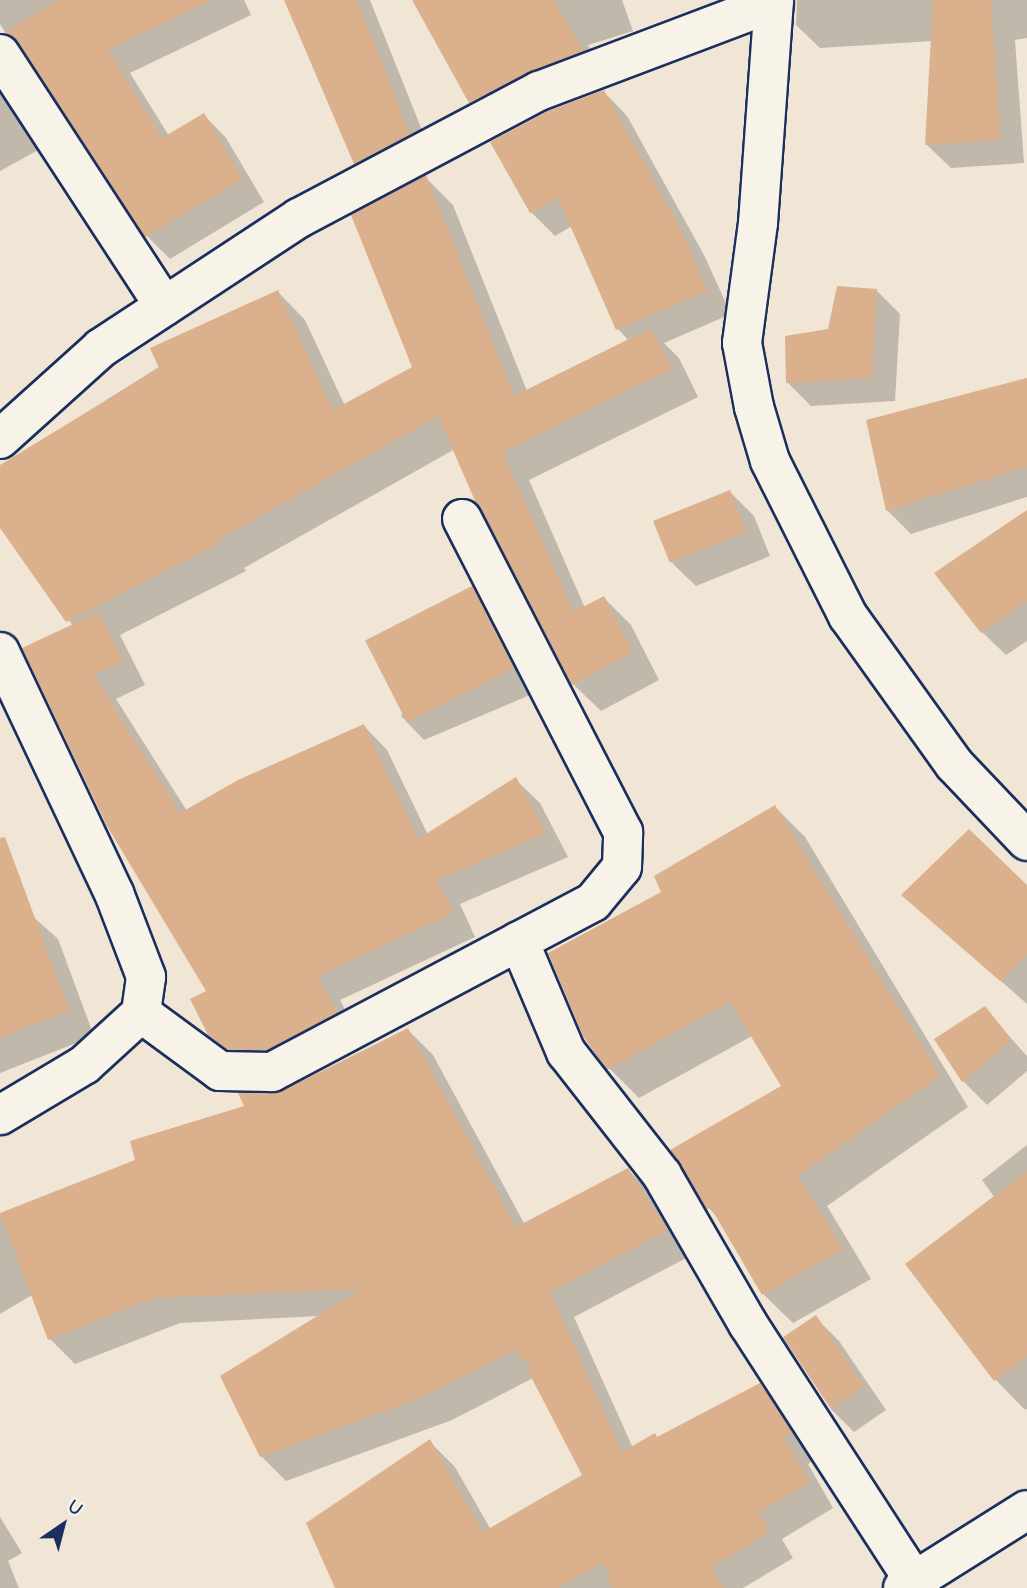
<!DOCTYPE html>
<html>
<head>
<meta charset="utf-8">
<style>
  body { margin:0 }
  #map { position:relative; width:1027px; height:1588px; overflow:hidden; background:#f1e6d6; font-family:"Comic Neue",sans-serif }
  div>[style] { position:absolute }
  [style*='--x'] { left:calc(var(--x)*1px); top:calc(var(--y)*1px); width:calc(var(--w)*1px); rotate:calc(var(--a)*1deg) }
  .shadow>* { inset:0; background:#0003 }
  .building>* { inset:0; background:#dbb08c; transform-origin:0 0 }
  .roads { filter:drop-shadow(2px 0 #1b2f5e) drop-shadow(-2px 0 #1b2f5e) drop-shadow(0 2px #1b2f5e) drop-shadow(0 -2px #1b2f5e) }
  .minor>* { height:38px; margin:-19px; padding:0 19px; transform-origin:19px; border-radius:19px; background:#f7f3e8 }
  span { translate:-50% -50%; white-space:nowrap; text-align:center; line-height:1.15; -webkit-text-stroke:7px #f7f3e8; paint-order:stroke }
  .north { position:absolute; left:28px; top:1490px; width:70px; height:70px; -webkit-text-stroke:5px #f7f3e8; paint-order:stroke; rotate:35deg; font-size:19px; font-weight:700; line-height:28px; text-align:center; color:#1b2f5e }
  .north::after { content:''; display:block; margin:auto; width:24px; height:32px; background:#1b2f5e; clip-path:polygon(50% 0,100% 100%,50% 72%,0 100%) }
</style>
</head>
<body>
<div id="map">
  <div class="shadow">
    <div style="clip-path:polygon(0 0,244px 0,251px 15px,130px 73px,169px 136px,204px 115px,226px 138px,264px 202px,170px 259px,147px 236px,29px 56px,5px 32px,0 24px)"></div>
    <div style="clip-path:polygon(286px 0,370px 0,433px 158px,379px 187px,355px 163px)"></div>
    <div style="clip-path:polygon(461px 0,622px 0,633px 31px,588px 45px,605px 75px,510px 118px,486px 94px)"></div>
    <div style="clip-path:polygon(797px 0,1027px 0,1027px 38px,1015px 40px,1024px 163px,951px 168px,927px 145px,933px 41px,820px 48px,796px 25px)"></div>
    <div style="clip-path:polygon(0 83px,42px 148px,0 171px)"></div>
    <div style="clip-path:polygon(604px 92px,627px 116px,704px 255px,731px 314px,664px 343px,679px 358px,698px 397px,529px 480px,585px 608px,604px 598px,631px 625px,659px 680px,601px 711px,573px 684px,455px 449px,244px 568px,246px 571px,120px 635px,145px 685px,116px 699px,187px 811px,364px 726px,387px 750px,428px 835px,516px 780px,540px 803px,568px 857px,460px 904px,475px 937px,340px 1000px,359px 1037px,253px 1072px,209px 1034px,208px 992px,73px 626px,0 525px,0 467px,278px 292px,305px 320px,345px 406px,414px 368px,426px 178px,453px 205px,527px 391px,629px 341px,618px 329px,572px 226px,555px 236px,531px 212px)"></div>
    <div style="clip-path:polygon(876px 290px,900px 314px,895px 401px,811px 406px,787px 382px,829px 331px)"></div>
    <div style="clip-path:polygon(1027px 390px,1027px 497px,911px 534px,887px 510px)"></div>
    <div style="clip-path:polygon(730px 492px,754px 516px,770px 556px,696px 586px,672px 563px)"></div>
    <div style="clip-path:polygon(1027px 512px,1027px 641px,1006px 655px,982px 632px)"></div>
    <div style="clip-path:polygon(471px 588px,495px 611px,537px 692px,424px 740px,401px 716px)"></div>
    <div style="clip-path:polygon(775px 807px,805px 837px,968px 1107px,827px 1206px,871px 1279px,793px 1323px,763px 1294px,720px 1220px,709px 1208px,783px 1087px,752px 1036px,639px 1098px,609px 1068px,663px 893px)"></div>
    <div style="clip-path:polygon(0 887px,58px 939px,94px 1036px,0 1073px)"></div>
    <div style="clip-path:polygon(1027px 887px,1027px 1004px,903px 895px)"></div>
    <div style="clip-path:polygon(984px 1008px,1027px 1056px,1027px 1071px,987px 1105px,963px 1081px)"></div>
    <div style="clip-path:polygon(408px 1030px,433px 1055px,525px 1225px,628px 1170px,653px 1195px,692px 1255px,574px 1317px,633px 1448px,658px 1439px,760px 1385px,785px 1410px,816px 1459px,808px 1464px,833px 1508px,782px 1539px,793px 1558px,743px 1588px,337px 1588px,430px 1442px,455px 1467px,491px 1530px,585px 1476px,533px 1378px,452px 1420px,286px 1481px,261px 1456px,320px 1316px,180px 1323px,75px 1364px,50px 1339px,32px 1295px,0 1314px,0 1214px,137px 1161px)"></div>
    <div style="clip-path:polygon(1027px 1145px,1027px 1409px,1025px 1410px,996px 1380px,907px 1265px,995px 1198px,982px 1180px)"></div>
    <div style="clip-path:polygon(816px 1318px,839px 1341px,886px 1410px,854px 1432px,830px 1408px)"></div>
    <div style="clip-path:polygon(0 1517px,22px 1553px,8px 1561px,19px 1588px,0 1588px)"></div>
  </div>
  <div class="building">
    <div style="clip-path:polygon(58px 0,212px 0,108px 50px,162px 138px,204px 113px,243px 179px,145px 237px,18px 42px,5px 33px)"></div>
    <div style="clip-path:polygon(284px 0,357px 0,410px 134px,354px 164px)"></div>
    <div style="clip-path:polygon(412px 0,554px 0,583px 51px,529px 72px,469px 103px)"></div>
    <div style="clip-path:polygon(933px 0,991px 0,1001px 140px,925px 145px)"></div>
    <div style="clip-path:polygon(604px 90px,681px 230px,708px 291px,616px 330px,558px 198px,530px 213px,490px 142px,548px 111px)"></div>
    <div style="clip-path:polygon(426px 175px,514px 396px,651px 328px,672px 369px,503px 452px,573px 612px,604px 596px,633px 652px,572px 685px,476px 503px,438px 416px,218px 540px,220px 543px,66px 622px,0 528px,0 465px,159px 368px,150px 348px,278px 290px,333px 410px,412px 367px,351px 215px)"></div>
    <div style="clip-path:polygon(837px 286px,877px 289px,872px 378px,786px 383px,785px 336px,828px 329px)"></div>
    <div style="clip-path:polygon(1027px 378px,1027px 467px,886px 511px,866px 420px)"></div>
    <div style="left:730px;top:490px;width:45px;height:83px;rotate:68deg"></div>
    <div style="clip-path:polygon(1027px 510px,1027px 601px,981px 633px,934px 573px)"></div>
    <div style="left:472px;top:586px;width:92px;height:120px;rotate:63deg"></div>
    <div style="clip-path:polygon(99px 612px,123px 661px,94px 675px,180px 813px,238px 780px,364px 724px,418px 839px,516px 777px,546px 833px,437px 880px,453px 913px,318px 976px,337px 1013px,267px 1050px,227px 1049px,208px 1035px,190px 999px,206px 991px,107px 826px,22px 648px)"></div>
    <div style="clip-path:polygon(775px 805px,940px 1076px,798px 1176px,843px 1249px,762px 1295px,711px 1208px,707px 1209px,670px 1150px,781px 1086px,730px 1002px,607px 1070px,583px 1036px,548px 953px,661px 892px,654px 876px)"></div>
    <div style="clip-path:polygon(969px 829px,1027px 885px,1027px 955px,1000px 981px,901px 895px)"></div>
    <div style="clip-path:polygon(5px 837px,69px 1010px,0 1038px,0 838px)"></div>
    <div style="clip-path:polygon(985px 1006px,1012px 1040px,962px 1082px,934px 1039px)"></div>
    <div style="clip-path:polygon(408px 1028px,516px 1227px,628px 1168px,668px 1230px,550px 1292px,622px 1452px,655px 1433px,657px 1437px,760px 1383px,792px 1433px,784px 1438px,810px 1482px,759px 1513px,769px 1532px,711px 1568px,724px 1588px,612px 1588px,604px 1562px,558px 1588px,335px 1588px,306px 1523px,430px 1439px,483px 1532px,582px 1475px,529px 1373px,531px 1371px,525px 1359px,522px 1361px,516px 1349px,426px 1396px,260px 1457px,220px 1376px,361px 1289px,154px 1298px,48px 1340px,0 1213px,135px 1160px,130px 1141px,244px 1106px,238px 1093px,282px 1091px)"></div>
    <div style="clip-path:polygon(1027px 1171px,1027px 1357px,994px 1381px,905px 1264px)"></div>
    <div style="left:816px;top:1315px;width:86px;height:40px;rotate:56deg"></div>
  </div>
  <div class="roads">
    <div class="minor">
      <div style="--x:774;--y:0;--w:224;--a:94.1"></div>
      <div style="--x:758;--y:223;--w:121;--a:97.6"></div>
      <div style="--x:742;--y:343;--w:65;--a:79.4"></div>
      <div style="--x:754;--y:407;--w:56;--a:73.5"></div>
      <div style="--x:770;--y:461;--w:174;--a:63.3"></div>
      <div style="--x:848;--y:616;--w:182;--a:54.4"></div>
      <div style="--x:954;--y:764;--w:106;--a:46.5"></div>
      <div style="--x:0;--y:54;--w:301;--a:56.9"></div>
      <div style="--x:0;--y:439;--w:136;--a:-42"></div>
      <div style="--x:101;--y:348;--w:237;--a:-33.3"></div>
      <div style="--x:299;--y:218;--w:272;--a:-27.9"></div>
      <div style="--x:539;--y:91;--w:251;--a:-20.7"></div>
      <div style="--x:0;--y:652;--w:267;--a:64.7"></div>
      <div style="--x:114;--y:893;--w:90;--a:69.1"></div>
      <div style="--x:146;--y:977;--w:36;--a:98"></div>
      <div style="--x:141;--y:1013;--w:77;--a:137.6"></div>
      <div style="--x:84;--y:1065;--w:98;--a:149.2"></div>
      <div style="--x:519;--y:941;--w:121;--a:67.1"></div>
      <div style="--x:566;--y:1052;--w:156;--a:52"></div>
      <div style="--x:662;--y:1175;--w:172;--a:60"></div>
      <div style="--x:748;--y:1324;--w:306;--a:57.1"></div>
      <div style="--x:141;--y:1013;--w:98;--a:36.3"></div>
      <div style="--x:220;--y:1071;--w:52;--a:1.1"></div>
      <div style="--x:272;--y:1072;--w:363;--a:-27.9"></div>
      <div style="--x:593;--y:902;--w:45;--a:-50.4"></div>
      <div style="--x:622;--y:867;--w:35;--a:-88"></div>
      <div style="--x:623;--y:832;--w:352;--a:-117.2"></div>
      <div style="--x:903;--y:1588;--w:146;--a:-32.2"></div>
    </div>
  </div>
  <div class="north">U</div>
</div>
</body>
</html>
